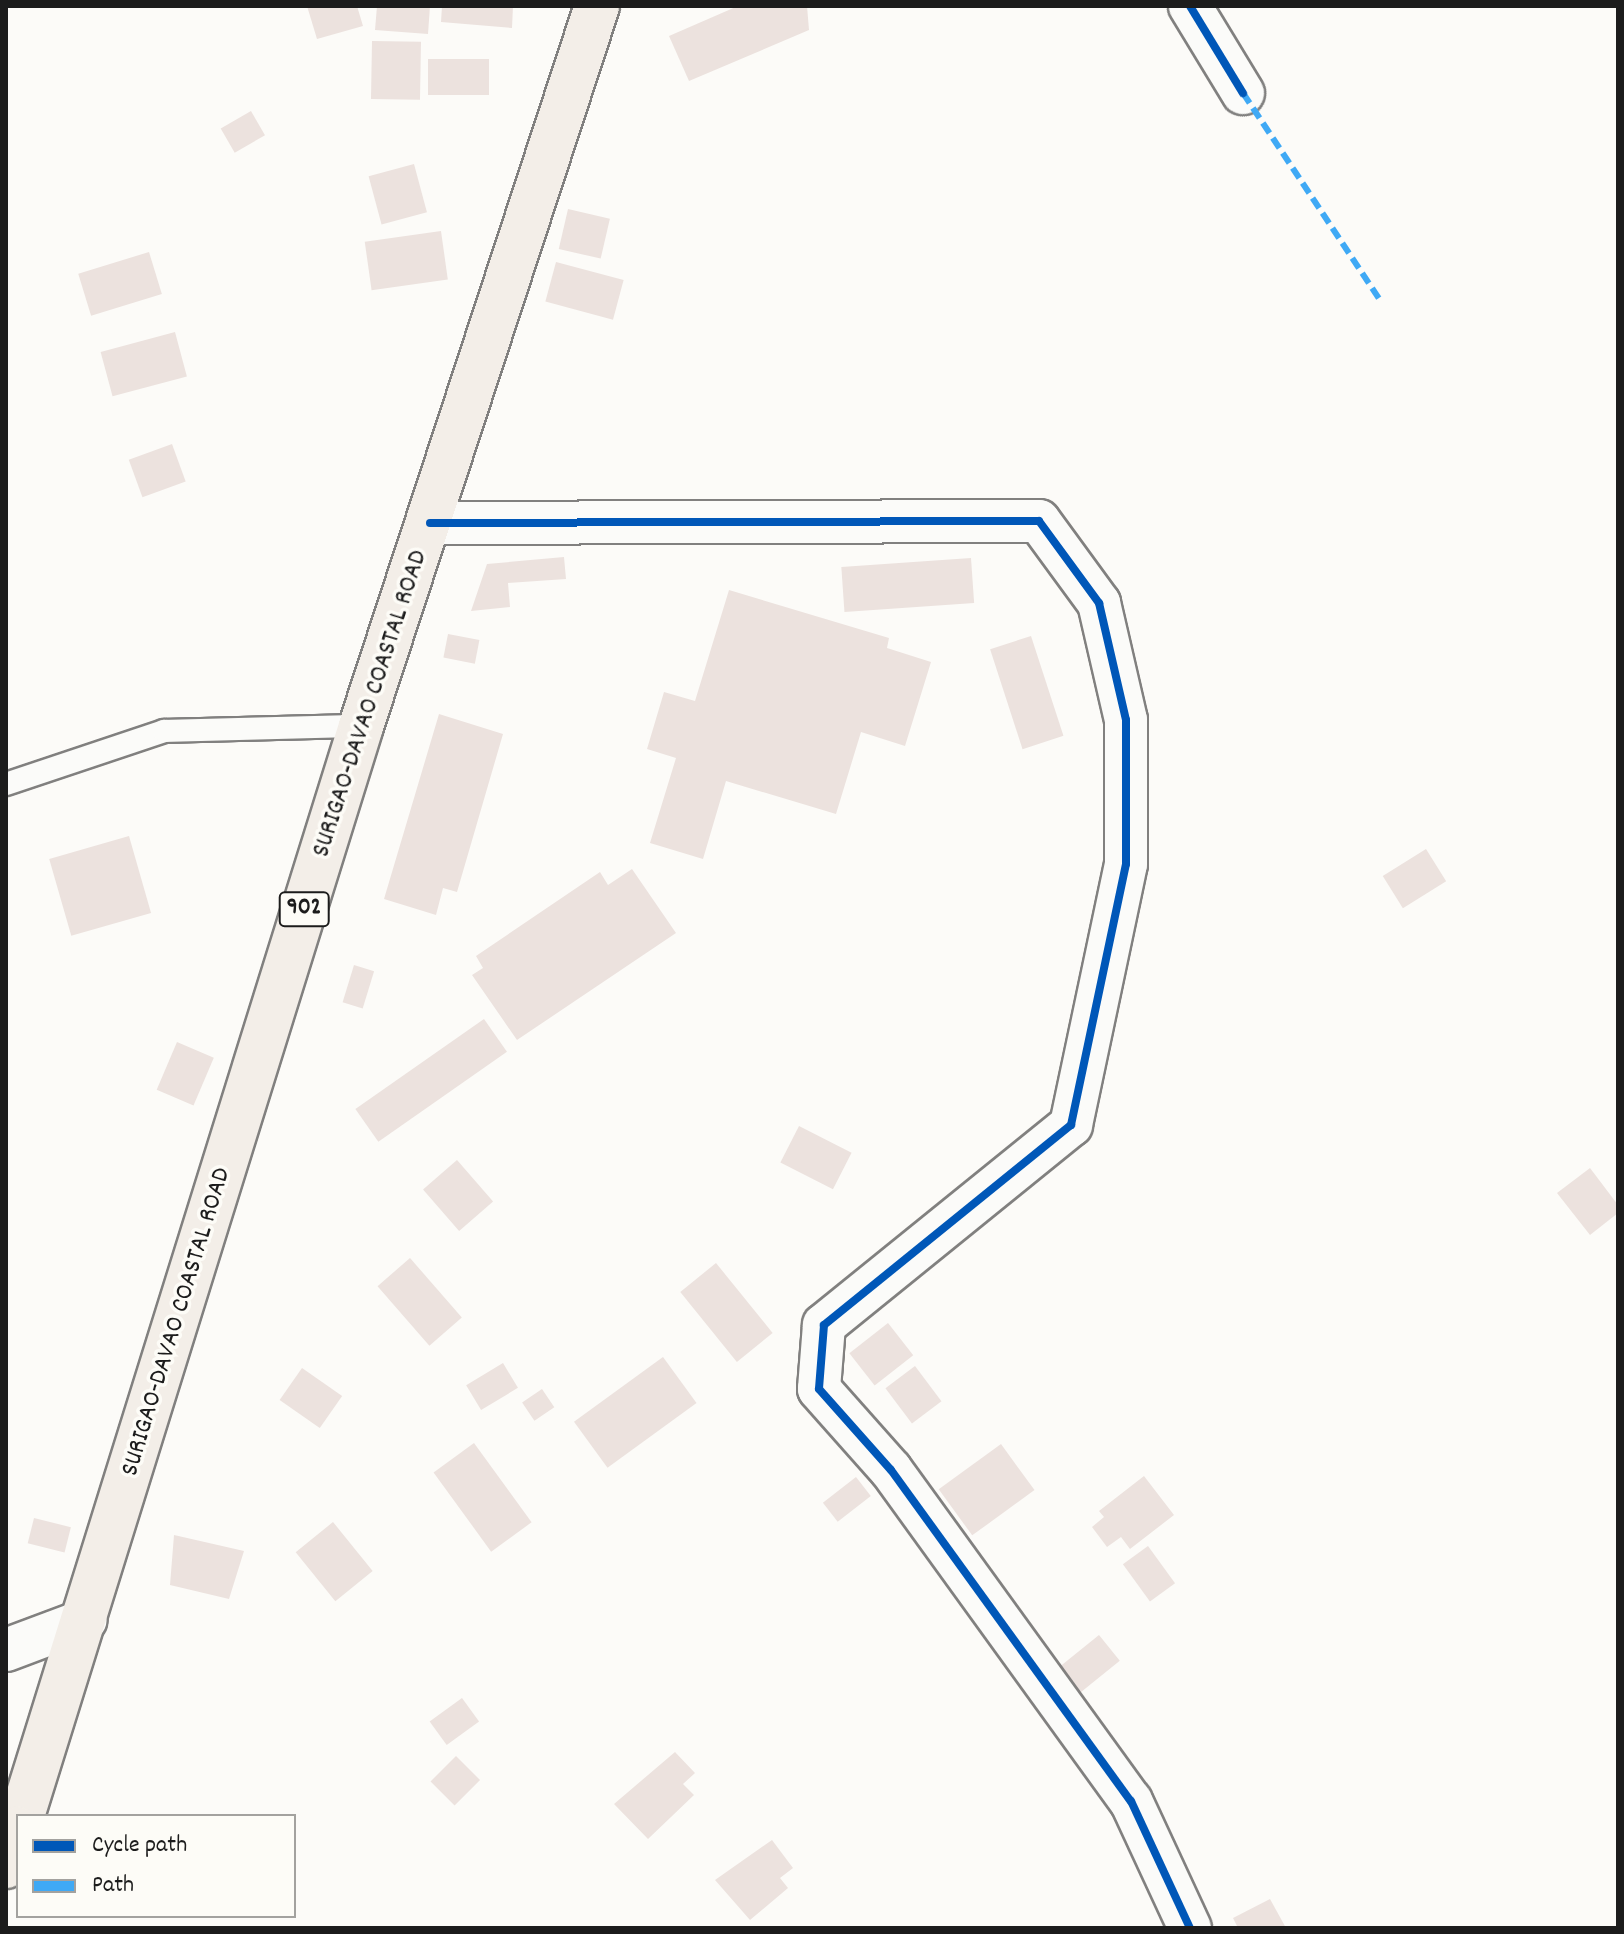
<!DOCTYPE html>
<html>
<head>
<meta charset="utf-8">
<style>
  body { margin:0 }
  #map { position:relative; width:1624px; height:1934px; overflow:hidden; background:#fcfbf8; font-family:Dekko,sans-serif }
  div>[style] { position:absolute }
  [style*='--x'] { left:calc(var(--x)*1px); top:calc(var(--y)*1px); width:calc(var(--w)*1px); rotate:calc(var(--a)*1deg) }
  .building>* { inset:0; background:#ece2de; transform-origin:0 0 }
  .roads { filter:drop-shadow(2px 0 #81807f) drop-shadow(-2px 0 #81807f) drop-shadow(0 2px #81807f) drop-shadow(0 -2px #81807f) }
  .service>* { height:22px; margin:-11px; padding:0 11px; transform-origin:11px; border-radius:11px; background:#fbfbf9 }
  .minor>* { height:42px; margin:-21px; padding:0 21px; transform-origin:21px; border-radius:21px; background:#fbfbf9 }
  .trunk>* { height:44px; margin:-22px; padding:0 22px; transform-origin:22px; border-radius:22px; background:#f3eee8 }
  .quiet>* { height:6px; margin-top:-3px; transform-origin:0; background:repeating-linear-gradient(90deg,#3fa9f5 0 12px,transparent 0 18px) }
  .cycleway>* { height:8px; margin:-4px; padding:0 4px; transform-origin:4px; border-radius:4px; background:#0057b8 }
  span { translate:-50% -50%; white-space:nowrap; text-align:center; line-height:1.15; -webkit-text-stroke:7px #fdfcf7; paint-order:stroke }
  .shield-label span { padding:2px 6px; background:#fdfcf7; border:2px solid; border-radius:6px; -webkit-text-stroke-width:0 }
  .shield-label { font-size:24px; color:#1c1c1c; font-weight:700 }
  .street-label { font-size:26px; color:#1c1c1c }
  .frame { position:absolute; inset:0; border:8px solid #1c1c1c; pointer-events:none }
  .legend { position:absolute; left:16px; top:1814px; width:280px; height:104px; box-sizing:border-box; background:#fdfcf7; border:2px solid #a3a29f; margin:0; padding:10px 14px; list-style:none; font-size:24px; color:#1c1c1c }
  .legend li { display:flex; align-items:center; gap:16px; height:40px }
  .legend b { width:40px; border:2px solid #a3a29f }
</style>
</head>
<body>
<div id="map">
  <div class="building">
    <div style="clip-path:polygon(307px 6px,357px 6px,363px 26px,317px 39px)"></div>
    <div style="clip-path:polygon(377px 6px,430px 6px,428px 34px,375px 30px)"></div>
    <div style="clip-path:polygon(442px 6px,513px 6px,512px 28px,441px 22px)"></div>
    <div style="clip-path:polygon(738px 6px,807px 6px,809px 30px,689px 81px,669px 36px)"></div>
    <div style="left:372px;top:41px;width:49px;height:58px;rotate:1deg"></div>
    <div style="left:489px;top:59px;width:36px;height:61px;rotate:90deg"></div>
    <div style="left:251px;top:111px;width:28px;height:35px;rotate:60deg"></div>
    <div style="left:414px;top:164px;width:50px;height:47px;rotate:75deg"></div>
    <div style="left:568px;top:209px;width:43px;height:41px;rotate:13deg"></div>
    <div style="left:441px;top:231px;width:49px;height:77px;rotate:82deg"></div>
    <div style="left:149px;top:252px;width:44px;height:74px;rotate:73deg"></div>
    <div style="left:556px;top:262px;width:70px;height:41px;rotate:15deg"></div>
    <div style="left:175px;top:332px;width:46px;height:77px;rotate:75deg"></div>
    <div style="left:172px;top:444px;width:40px;height:46px;rotate:70deg"></div>
    <div style="clip-path:polygon(564px 557px,566px 579px,508px 583px,510px 607px,471px 611px,487px 564px)"></div>
    <div style="left:971px;top:558px;width:45px;height:130px;rotate:86deg"></div>
    <div style="clip-path:polygon(729px 590px,889px 638px,887px 648px,931px 662px,905px 746px,861px 732px,836px 814px,726px 781px,703px 859px,650px 843px,676px 758px,647px 749px,664px 692px,695px 701px)"></div>
    <div style="left:448px;top:634px;width:32px;height:24px;rotate:11deg"></div>
    <div style="left:1031px;top:636px;width:105px;height:43px;rotate:72deg"></div>
    <div style="clip-path:polygon(439px 714px,503px 734px,457px 892px,443px 888px,436px 915px,384px 899px)"></div>
    <div style="left:129px;top:836px;width:80px;height:83px;rotate:74deg"></div>
    <div style="left:1426px;top:849px;width:38px;height:51px;rotate:58deg"></div>
    <div style="clip-path:polygon(632px 869px,676px 933px,517px 1040px,472px 975px,483px 968px,476px 956px,600px 872px,608px 885px)"></div>
    <div style="left:354px;top:965px;width:21px;height:39px;rotate:17deg"></div>
    <div style="left:484px;top:1019px;width:40px;height:157px;rotate:55deg"></div>
    <div style="left:177px;top:1042px;width:40px;height:52px;rotate:23deg"></div>
    <div style="left:799px;top:1126px;width:59px;height:41px;rotate:27deg"></div>
    <div style="left:457px;top:1160px;width:55px;height:45px;rotate:49deg"></div>
    <div style="clip-path:polygon(1590px 1168px,1618px 1205px,1618px 1213px,1590px 1235px,1557px 1193px)"></div>
    <div style="left:410px;top:1258px;width:79px;height:43px;rotate:49deg"></div>
    <div style="left:716px;top:1263px;width:90px;height:46px;rotate:51deg"></div>
    <div style="left:888px;top:1323px;width:41px;height:49px;rotate:52deg"></div>
    <div style="left:663px;top:1357px;width:57px;height:110px;rotate:54deg"></div>
    <div style="left:503px;top:1363px;width:29px;height:43px;rotate:59deg"></div>
    <div style="left:915px;top:1366px;width:44px;height:37px;rotate:53deg"></div>
    <div style="left:302px;top:1368px;width:49px;height:39px;rotate:35deg"></div>
    <div style="left:542px;top:1389px;width:22px;height:24px;rotate:56deg"></div>
    <div style="left:474px;top:1443px;width:98px;height:50px;rotate:54deg"></div>
    <div style="left:1001px;top:1444px;width:57px;height:77px;rotate:54deg"></div>
    <div style="clip-path:polygon(1144px 1476px,1174px 1515px,1130px 1549px,1121px 1537px,1107px 1547px,1092px 1527px,1104px 1517px,1099px 1511px)"></div>
    <div style="left:856px;top:1477px;width:24px;height:42px;rotate:52deg"></div>
    <div style="left:34px;top:1518px;width:38px;height:26px;rotate:14deg"></div>
    <div style="left:333px;top:1522px;width:63px;height:48px;rotate:51deg"></div>
    <div style="clip-path:polygon(174px 1535px,244px 1551px,229px 1599px,170px 1585px)"></div>
    <div style="left:1148px;top:1546px;width:46px;height:31px;rotate:54deg"></div>
    <div style="left:1099px;top:1635px;width:33px;height:51px;rotate:51deg"></div>
    <div style="left:462px;top:1698px;width:29px;height:40px;rotate:54deg"></div>
    <div style="clip-path:polygon(675px 1752px,695px 1773px,683px 1784px,694px 1795px,648px 1839px,614px 1804px)"></div>
    <div style="left:456px;top:1756px;width:34px;height:36px;rotate:45deg"></div>
    <div style="clip-path:polygon(772px 1840px,793px 1868px,780px 1878px,788px 1888px,750px 1920px,715px 1880px)"></div>
    <div style="clip-path:polygon(1270px 1899px,1286px 1928px,1238px 1928px,1233px 1918px)"></div>
  </div>
  <div class="roads">
    <div class="service">
      <div style="--x:6;--y:784;--w:167;--a:-18.5"></div>
      <div style="--x:164;--y:731;--w:197;--a:-1.5"></div>
    </div>
    <div class="minor">
      <div style="--x:1190;--y:6;--w:102;--a:58.7"></div>
      <div style="--x:430;--y:523;--w:609;--a:-0.19"></div>
      <div style="--x:1039;--y:521;--w:102;--a:53.8"></div>
      <div style="--x:1099;--y:603;--w:120;--a:77"></div>
      <div style="--x:1126;--y:720;--w:144;--a:90"></div>
      <div style="--x:1126;--y:864;--w:267;--a:101.9"></div>
      <div style="--x:1071;--y:1125;--w:318;--a:141"></div>
      <div style="--x:824;--y:1325;--w:64;--a:94.5"></div>
      <div style="--x:819;--y:1389;--w:108;--a:48.4"></div>
      <div style="--x:891;--y:1470;--w:409;--a:54.1"></div>
      <div style="--x:1131;--y:1801;--w:140;--a:65.1"></div>
      <div style="--x:6;--y:1650;--w:85;--a:-20.6"></div>
    </div>
    <div class="trunk">
      <div style="--x:22;--y:1816;--w:1141;--a:-72.72"></div>
      <div style="--x:361;--y:726;--w:758;--a:-71.85"></div>
      <div style="--x:6;--y:1866;--w:39;--a:-72"></div>
    </div>
  </div>
  <div class="quiet">
    <div style="--x:1243;--y:93;--w:248;--a:56.5"></div>
  </div>
  <div class="cycleway">
    <div style="--x:1190;--y:6;--w:102;--a:58.7"></div>
    <div style="--x:430;--y:523;--w:609;--a:-0.19"></div>
    <div style="--x:1039;--y:521;--w:102;--a:53.8"></div>
    <div style="--x:1099;--y:603;--w:120;--a:77"></div>
    <div style="--x:1126;--y:720;--w:144;--a:90"></div>
    <div style="--x:1126;--y:864;--w:267;--a:101.9"></div>
    <div style="--x:1071;--y:1125;--w:318;--a:141"></div>
    <div style="--x:824;--y:1325;--w:64;--a:94.5"></div>
    <div style="--x:819;--y:1389;--w:108;--a:48.4"></div>
    <div style="--x:891;--y:1470;--w:409;--a:54.1"></div>
    <div style="--x:1131;--y:1801;--w:140;--a:65.1"></div>
  </div>
  <div class="shield-label">
    <span style="left:304px;top:909px">902</span>
  </div>
  <div class="street-label">
    <span style="left:371px;top:704px;rotate:-72deg">SURIGAO-DAVAO COASTAL ROAD</span>
    <span style="left:177px;top:1322px;rotate:-73deg">SURIGAO-DAVAO COASTAL ROAD</span>
  </div>
  <div class="frame"></div>
  <ul class="legend">
  <li><b style="height:10px;background:#0057b8"></b>Cycle path</li>
  <li><b style="height:10px;background:#3fa9f5"></b>Path</li>
  </ul>
</div>
</body>
</html>
